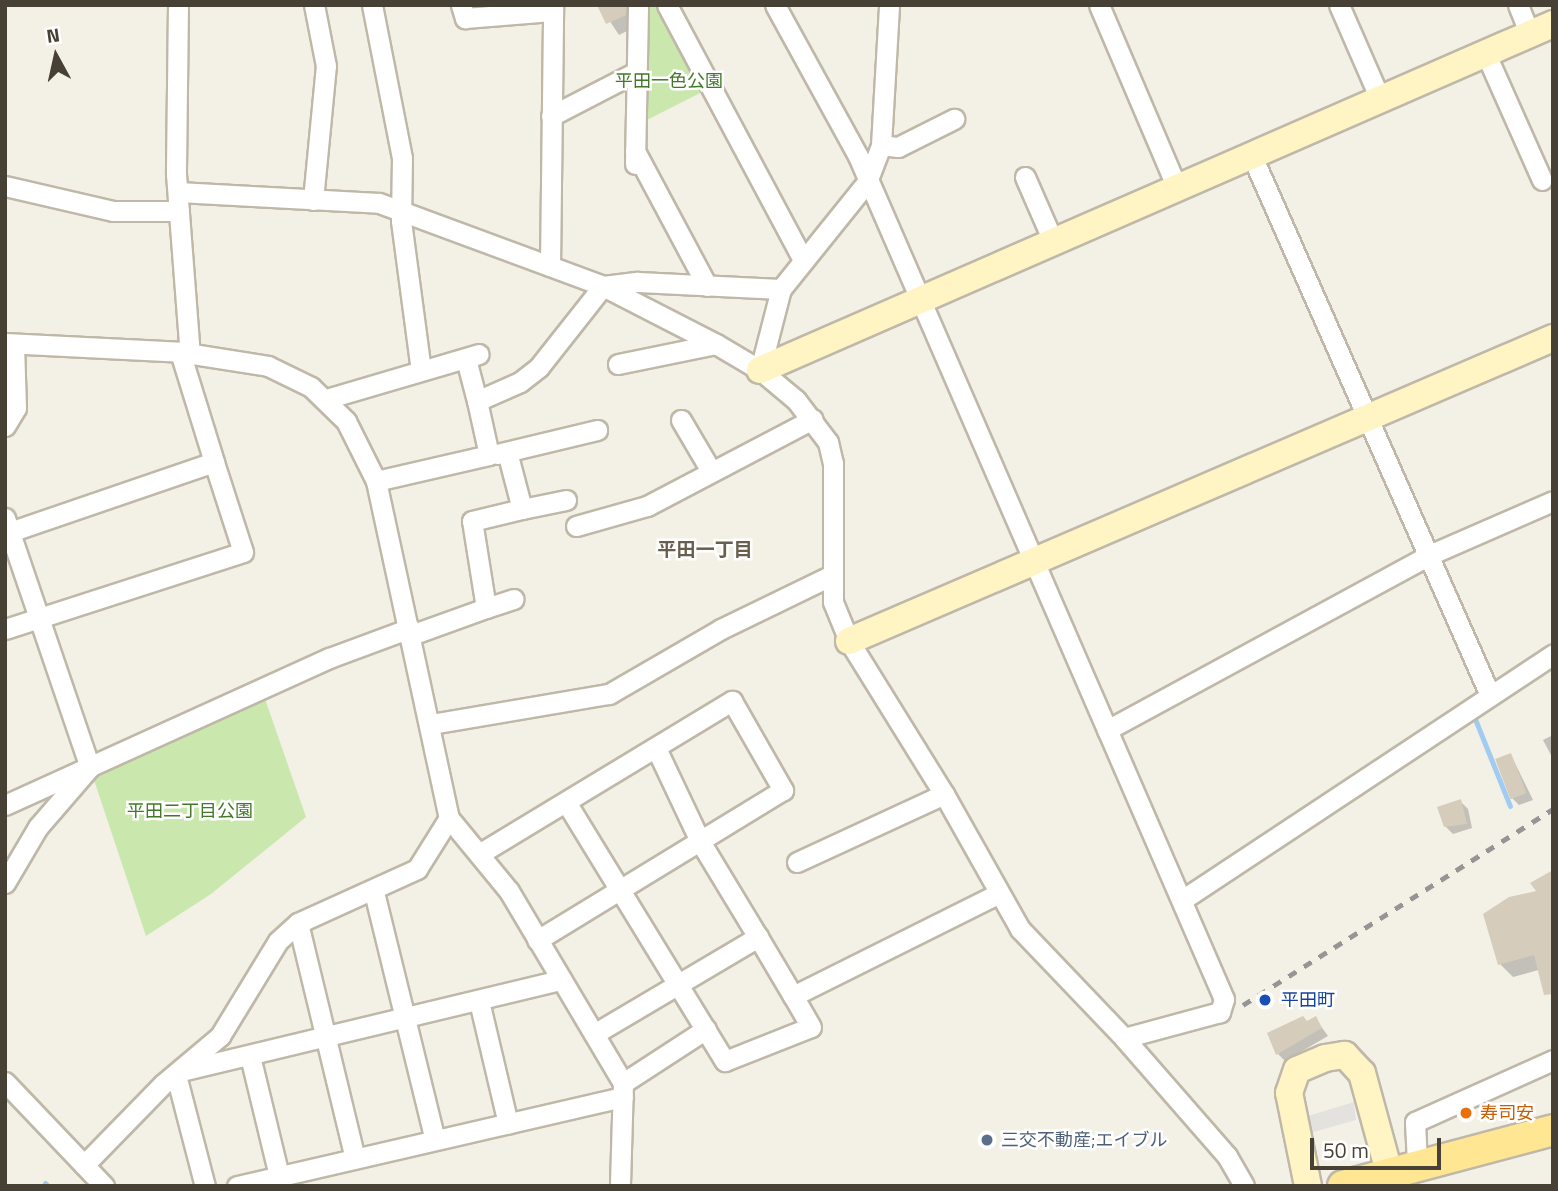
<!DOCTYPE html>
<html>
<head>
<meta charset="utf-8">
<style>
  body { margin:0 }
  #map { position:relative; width:1558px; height:1191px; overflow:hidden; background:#f3f0e6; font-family:"Titillium Web","Noto Sans JP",sans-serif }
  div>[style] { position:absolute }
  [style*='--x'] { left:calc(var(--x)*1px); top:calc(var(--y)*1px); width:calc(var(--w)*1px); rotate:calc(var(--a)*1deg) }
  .green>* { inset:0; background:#cae8ae }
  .parking>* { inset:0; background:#e4e2de }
  .shadow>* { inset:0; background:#0003 }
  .stream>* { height:5px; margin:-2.5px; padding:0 2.5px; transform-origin:2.5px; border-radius:2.5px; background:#a1ccf1 }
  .building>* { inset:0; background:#d5ccbb; transform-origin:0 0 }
  .roads { filter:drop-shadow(2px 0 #bfb8a8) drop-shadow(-2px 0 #bfb8a8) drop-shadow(0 2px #bfb8a8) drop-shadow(0 -2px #bfb8a8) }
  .street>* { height:19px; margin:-9.5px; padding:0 9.5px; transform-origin:9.5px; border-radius:9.5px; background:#fff }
  .secondary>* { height:26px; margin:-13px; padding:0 13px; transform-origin:13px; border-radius:13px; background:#fff4c4 }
  .primary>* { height:30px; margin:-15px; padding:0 15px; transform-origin:15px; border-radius:15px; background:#ffe693 }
  .rail>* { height:5px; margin-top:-2.5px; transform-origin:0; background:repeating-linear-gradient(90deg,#959595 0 9px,transparent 0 18px) }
  .dots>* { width:19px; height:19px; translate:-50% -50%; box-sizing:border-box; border:4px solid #fff; border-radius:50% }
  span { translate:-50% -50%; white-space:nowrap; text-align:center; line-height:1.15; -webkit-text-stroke:5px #fff; paint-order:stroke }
  .park-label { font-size:18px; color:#427828 }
  .transit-label { font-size:18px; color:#164399 }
  .left { translate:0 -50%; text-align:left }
  .food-label { font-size:18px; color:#c56008 }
  .service-label { font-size:18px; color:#4e5e75 }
  .neighbourhood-label { font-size:19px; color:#695f4c; font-weight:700 }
  .frame { position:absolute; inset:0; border:7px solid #464035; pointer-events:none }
  .north { position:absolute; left:21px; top:21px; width:70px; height:70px; -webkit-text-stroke:5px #fff; paint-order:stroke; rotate:352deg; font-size:19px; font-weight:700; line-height:28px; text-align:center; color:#464035 }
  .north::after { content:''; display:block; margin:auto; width:24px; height:32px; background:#464035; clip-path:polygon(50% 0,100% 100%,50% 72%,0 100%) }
  .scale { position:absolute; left:1310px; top:1138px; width:131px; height:32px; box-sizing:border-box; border:4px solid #464035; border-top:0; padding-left:9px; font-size:21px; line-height:24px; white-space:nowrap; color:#464035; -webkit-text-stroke:5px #fff; paint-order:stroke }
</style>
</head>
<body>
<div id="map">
  <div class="green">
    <div style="clip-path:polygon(646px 5px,659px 5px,704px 91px,643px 122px)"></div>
    <div style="clip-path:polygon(264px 696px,306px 817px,211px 894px,146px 936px,93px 777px)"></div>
  </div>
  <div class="parking">
    <div style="clip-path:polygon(1354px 1102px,1356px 1120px,1310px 1133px,1308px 1116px)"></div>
  </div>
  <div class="shadow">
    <div style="clip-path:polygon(599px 5px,634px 5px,637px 26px,619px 35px)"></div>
    <div style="clip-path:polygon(1553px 735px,1553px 759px,1543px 740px)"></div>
    <div style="clip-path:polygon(1511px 755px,1533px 800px,1519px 805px,1512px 798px)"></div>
    <div style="clip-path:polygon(1460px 801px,1468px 809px,1472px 828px,1453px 834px,1446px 827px)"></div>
    <div style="clip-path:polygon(1539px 892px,1542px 969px,1513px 977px,1500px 964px)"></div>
    <div style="clip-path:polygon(1315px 1018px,1328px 1036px,1285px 1061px,1278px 1054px)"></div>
  </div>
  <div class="stream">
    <div style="--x:1473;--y:714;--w:99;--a:68.1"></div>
    <div style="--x:45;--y:1183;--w:4;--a:45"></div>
  </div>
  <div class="building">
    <div style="clip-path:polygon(597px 5px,626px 5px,626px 15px,606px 24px)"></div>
    <div style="left:1511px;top:753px;width:43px;height:17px;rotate:69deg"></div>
    <div style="clip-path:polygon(1461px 799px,1467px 824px,1444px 827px,1437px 807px)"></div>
    <div style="clip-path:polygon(1553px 870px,1553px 994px,1544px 995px,1534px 955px,1498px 965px,1483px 914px,1509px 897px,1536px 891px,1530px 883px)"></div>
    <div style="clip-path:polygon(1303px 1016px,1307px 1021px,1316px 1016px,1322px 1028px,1276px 1055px,1267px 1033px)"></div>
  </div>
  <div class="roads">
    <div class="street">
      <div style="--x:178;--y:5;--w:169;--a:90.7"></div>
      <div style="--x:176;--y:174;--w:181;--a:85.6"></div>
      <div style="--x:372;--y:5;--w:156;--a:78.9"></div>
      <div style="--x:402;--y:158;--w:63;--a:90.9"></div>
      <div style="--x:401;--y:221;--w:151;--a:82.4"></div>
      <div style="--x:461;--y:5;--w:14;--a:73"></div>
      <div style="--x:465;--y:18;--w:87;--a:-4.6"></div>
      <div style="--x:667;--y:5;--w:287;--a:61.9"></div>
      <div style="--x:775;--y:5;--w:172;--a:61.2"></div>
      <div style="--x:858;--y:156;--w:919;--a:66.53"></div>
      <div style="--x:1224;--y:999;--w:14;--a:107"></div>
      <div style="--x:1220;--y:1012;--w:99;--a:164.8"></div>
      <div style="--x:1099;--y:5;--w:199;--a:66.9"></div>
      <div style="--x:1339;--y:5;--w:103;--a:66.4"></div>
      <div style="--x:1518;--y:5;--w:31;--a:68"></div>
      <div style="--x:1485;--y:52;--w:140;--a:66"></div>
      <div style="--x:551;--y:116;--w:96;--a:-27.4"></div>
      <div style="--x:881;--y:145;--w:17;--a:7"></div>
      <div style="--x:898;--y:147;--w:63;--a:-26.6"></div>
      <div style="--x:635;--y:151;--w:153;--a:61.9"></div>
      <div style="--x:1252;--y:156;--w:589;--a:66.18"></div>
      <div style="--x:635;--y:164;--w:159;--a:-88.9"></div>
      <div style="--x:1025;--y:177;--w:70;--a:66.4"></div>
      <div style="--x:5;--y:186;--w:111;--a:13"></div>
      <div style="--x:113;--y:211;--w:66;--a:0"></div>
      <div style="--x:178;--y:192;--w:201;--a:3.1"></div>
      <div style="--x:379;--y:203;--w:239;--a:20.3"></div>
      <div style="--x:603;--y:286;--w:127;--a:27.2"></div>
      <div style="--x:716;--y:344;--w:51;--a:30.6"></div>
      <div style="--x:760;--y:370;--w:47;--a:39.8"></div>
      <div style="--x:796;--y:400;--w:53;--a:52.7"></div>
      <div style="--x:828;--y:442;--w:22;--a:77"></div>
      <div style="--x:833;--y:463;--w:139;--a:90"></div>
      <div style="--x:833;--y:602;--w:42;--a:67.7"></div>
      <div style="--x:849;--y:641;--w:180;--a:58.2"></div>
      <div style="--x:944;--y:794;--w:155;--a:60.6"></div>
      <div style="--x:1020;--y:929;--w:151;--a:46.3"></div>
      <div style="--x:1124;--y:1038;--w:157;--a:48.9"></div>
      <div style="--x:1227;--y:1156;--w:34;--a:60"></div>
      <div style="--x:313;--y:200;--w:135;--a:-84.5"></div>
      <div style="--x:326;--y:66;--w:62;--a:-101.1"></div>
      <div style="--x:550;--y:266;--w:261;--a:-89.3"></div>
      <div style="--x:5;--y:343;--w:175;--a:2.9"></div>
      <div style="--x:180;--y:352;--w:89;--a:9"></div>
      <div style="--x:268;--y:366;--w:48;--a:26"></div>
      <div style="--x:311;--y:387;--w:49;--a:44.2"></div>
      <div style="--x:346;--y:421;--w:67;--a:63.4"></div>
      <div style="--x:376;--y:481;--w:345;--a:77.8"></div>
      <div style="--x:449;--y:818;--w:94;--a:50.6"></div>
      <div style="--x:509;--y:891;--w:223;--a:59.3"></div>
      <div style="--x:623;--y:1083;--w:103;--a:91.7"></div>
      <div style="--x:180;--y:352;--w:115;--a:72.8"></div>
      <div style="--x:466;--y:359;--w:43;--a:75.3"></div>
      <div style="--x:618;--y:364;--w:100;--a:-11.5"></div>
      <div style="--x:760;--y:370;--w:84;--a:-75.5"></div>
      <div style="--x:781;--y:289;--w:137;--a:-51.2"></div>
      <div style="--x:867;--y:182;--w:40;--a:-69"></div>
      <div style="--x:881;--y:145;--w:140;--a:-86.7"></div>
      <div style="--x:326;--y:399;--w:159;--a:-16.4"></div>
      <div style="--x:681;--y:420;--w:59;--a:59.5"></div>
      <div style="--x:5;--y:426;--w:21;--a:-59"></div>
      <div style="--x:16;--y:408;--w:64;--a:-91.8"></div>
      <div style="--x:497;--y:454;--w:103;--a:-13.5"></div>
      <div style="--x:376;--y:481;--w:116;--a:-13"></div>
      <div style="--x:489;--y:455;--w:55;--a:-102.5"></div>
      <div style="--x:477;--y:401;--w:47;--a:-23.8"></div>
      <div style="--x:520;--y:382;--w:24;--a:-38"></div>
      <div style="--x:539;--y:367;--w:103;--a:-51.7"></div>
      <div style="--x:603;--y:286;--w:35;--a:-7"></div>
      <div style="--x:638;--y:282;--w:143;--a:2.8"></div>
      <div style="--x:522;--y:509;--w:45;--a:-11.6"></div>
      <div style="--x:5;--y:518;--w:263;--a:71.2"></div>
      <div style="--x:576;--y:526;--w:74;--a:-15.7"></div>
      <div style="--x:647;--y:506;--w:187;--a:-27.7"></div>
      <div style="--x:486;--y:608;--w:29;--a:-18"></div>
      <div style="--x:5;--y:629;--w:250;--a:-17.9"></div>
      <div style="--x:243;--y:552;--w:95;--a:-107.9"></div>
      <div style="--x:214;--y:462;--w:216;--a:161.1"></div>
      <div style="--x:411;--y:635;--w:80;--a:-19.8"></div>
      <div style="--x:486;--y:608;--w:88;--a:-99.1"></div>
      <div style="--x:472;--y:521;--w:51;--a:-13.5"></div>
      <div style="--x:522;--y:509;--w:59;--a:-104.7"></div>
      <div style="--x:431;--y:724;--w:181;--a:-9.6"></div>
      <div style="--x:609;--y:694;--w:129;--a:-30.1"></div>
      <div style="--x:721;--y:629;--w:123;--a:-25.9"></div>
      <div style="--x:1107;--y:730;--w:364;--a:-28.5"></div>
      <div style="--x:1427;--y:556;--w:137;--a:-23.6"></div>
      <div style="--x:656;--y:748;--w:105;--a:64.7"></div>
      <div style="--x:701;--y:843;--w:110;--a:58.8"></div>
      <div style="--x:566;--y:802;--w:304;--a:58.5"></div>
      <div style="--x:725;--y:1061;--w:92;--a:-21.6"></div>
      <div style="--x:811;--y:1027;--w:36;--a:-120"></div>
      <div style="--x:5;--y:805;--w:356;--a:-24.4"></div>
      <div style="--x:329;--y:658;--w:86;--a:-20.3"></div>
      <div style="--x:479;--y:854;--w:296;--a:-31.2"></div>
      <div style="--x:732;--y:701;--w:103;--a:60.2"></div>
      <div style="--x:783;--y:790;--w:288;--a:148.6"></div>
      <div style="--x:797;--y:862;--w:162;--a:-24.8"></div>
      <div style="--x:5;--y:883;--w:65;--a:-59.5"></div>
      <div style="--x:38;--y:827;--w:78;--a:-49.2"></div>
      <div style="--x:374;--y:892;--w:255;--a:76.2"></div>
      <div style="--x:1182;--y:900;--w:445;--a:-33.5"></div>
      <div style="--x:298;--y:923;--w:242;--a:76.4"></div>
      <div style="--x:479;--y:1001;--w:126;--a:76.7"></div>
      <div style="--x:594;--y:1034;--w:191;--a:-30.6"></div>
      <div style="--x:758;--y:937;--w:69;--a:59.3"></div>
      <div style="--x:793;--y:996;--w:229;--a:-26.5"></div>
      <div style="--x:250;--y:1056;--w:123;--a:76.4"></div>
      <div style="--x:181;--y:1071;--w:391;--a:-13.5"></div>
      <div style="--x:176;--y:1075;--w:115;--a:75.4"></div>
      <div style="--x:5;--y:1082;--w:144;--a:46.4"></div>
      <div style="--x:623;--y:1083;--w:99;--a:-33"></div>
      <div style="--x:1417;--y:1163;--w:41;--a:-92.8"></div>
      <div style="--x:1415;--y:1122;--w:151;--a:-24.2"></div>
      <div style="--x:84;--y:1165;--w:113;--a:-45.7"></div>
      <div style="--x:163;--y:1084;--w:75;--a:-40.1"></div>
      <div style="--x:220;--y:1036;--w:111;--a:-58.6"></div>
      <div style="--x:278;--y:941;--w:27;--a:-42"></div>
      <div style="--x:298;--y:923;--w:131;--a:-24.4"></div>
      <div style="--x:417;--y:869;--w:60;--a:-57.9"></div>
      <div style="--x:237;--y:1186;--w:396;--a:-13"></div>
    </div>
    <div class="secondary">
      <div style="--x:760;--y:370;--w:865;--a:-23.57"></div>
      <div style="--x:849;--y:641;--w:766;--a:-23.29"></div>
      <div style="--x:1308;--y:1186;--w:95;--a:-101.5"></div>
      <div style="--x:1289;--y:1093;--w:24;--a:-71"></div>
      <div style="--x:1297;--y:1070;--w:30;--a:-23"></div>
      <div style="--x:1325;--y:1058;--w:20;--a:-9"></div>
      <div style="--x:1345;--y:1055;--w:25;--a:47"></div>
      <div style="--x:1362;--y:1073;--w:103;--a:74.7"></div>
    </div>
    <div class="primary">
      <div style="--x:1343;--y:1186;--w:217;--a:-14.9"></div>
    </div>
  </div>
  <div class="rail">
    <div style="--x:1243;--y:1005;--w:367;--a:-32.3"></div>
  </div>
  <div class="dots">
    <div style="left:1265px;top:1000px;background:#1a4fb4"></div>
    <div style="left:1466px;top:1113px;background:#e8710a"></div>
    <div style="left:987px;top:1140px;background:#5c6f8a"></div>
  </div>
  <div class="park-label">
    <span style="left:669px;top:81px">平田一色公園</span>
    <span style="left:190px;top:811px">平田二丁目公園</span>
  </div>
  <div class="transit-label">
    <span class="left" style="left:1281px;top:1000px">平田町</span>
  </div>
  <div class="food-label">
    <span class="left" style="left:1480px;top:1113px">寿司安</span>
  </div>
  <div class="service-label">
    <span class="left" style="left:1001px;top:1140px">三交不動産;エイブル</span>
  </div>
  <div class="neighbourhood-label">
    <span style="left:705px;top:549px">平田一丁目</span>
  </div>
  <div class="frame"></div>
  <div class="north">N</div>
  <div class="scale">50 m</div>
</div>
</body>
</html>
